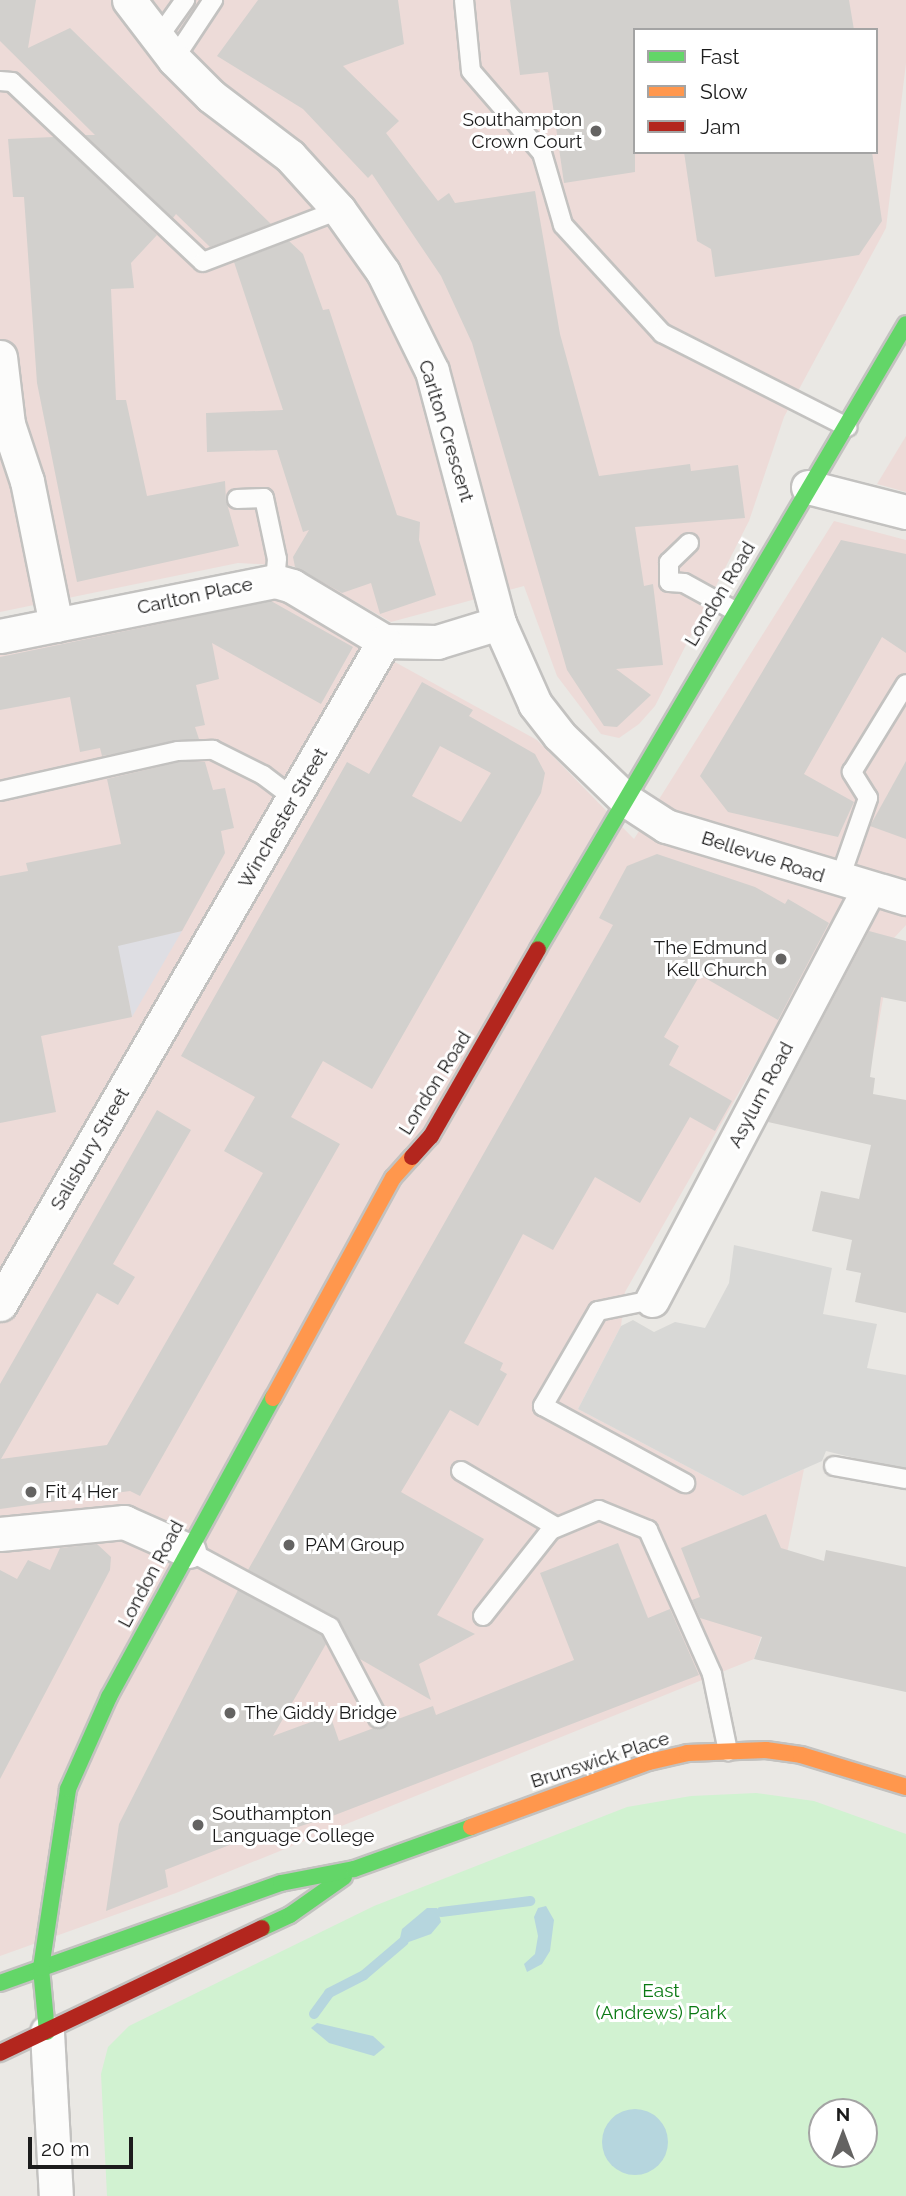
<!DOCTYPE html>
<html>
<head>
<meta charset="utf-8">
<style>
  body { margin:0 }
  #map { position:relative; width:906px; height:2196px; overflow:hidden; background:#eae8e4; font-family:Raleway,sans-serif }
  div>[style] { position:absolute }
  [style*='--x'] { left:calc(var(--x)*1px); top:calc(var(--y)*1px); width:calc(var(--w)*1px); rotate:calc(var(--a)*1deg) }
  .commercial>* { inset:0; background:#eddbd8 }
  .religious>* { inset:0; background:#d8d8d6 }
  .park>* { inset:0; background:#d1f2d1 }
  .plaza>* { inset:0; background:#dedee3 }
  .water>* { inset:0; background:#b6d6de }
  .round { border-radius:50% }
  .stream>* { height:10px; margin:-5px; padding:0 5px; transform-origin:5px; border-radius:5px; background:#b6d6de }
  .building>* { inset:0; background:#d2d0cd }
  .roads { filter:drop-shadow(2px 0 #c3c2c0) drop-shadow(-2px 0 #c3c2c0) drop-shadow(0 2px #c3c2c0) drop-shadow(0 -2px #c3c2c0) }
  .lane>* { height:18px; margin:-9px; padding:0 9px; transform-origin:9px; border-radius:9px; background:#fcfcfb }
  .street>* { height:33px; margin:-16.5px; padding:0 16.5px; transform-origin:16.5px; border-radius:16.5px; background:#fcfcfb }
  .fast>* { height:16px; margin:-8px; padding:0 8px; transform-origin:8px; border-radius:8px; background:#63d668 }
  .slow>* { height:16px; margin:-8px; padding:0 8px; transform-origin:8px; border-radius:8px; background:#ff974d }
  .jam>* { height:16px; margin:-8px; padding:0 8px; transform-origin:8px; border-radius:8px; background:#b3261e }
  .dots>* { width:19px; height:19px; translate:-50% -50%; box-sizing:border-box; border:4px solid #fff; border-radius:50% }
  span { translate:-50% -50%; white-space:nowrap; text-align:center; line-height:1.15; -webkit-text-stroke:6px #fff; paint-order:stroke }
  .poi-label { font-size:19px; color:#1c1c1c }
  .right { translate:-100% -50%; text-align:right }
  .left { translate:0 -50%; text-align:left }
  .street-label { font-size:19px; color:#1c1c1c }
  .park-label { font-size:19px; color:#0a7a13 }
  .legend { position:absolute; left:633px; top:28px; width:245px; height:126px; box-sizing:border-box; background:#fff; border:2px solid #a4a4a4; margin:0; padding:9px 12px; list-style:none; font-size:21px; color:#1c1c1c }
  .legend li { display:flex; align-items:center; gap:14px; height:35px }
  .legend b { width:35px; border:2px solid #a4a4a4 }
  .north { position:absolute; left:808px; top:2098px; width:70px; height:70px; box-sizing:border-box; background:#fff; border:2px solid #a4a4a4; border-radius:50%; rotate:0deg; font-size:19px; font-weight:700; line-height:28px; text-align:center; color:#1c1c1c }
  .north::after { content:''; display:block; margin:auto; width:24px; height:32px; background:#646362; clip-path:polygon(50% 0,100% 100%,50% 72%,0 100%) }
  .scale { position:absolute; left:28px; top:2137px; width:105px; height:32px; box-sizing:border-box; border:4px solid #1c1c1c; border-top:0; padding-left:9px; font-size:21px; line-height:24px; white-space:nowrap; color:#1c1c1c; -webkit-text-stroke:5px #fff; paint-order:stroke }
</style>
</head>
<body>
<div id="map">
  <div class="commercial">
    <div style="clip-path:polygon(evenodd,0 0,906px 0,906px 63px,886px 228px,784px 417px,749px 521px,655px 706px,639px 724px,619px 738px,601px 734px,557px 676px,524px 586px,391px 622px,293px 566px,238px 563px,0 612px,0 0,635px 30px,876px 30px,876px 152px,635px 152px,635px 30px)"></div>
    <div style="clip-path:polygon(906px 436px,906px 492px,877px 484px)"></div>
    <div style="clip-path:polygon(834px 521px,906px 540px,906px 925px,894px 938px,874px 1049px,778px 1024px,625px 1292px,621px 1326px,578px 1409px,743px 1496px,804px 1469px,786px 1558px,754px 1659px,176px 1893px,0 1956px,0 647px,271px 594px,537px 740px,634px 839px)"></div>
  </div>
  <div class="religious">
    <div style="clip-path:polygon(734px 1245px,832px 1268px,823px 1314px,877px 1324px,867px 1368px,906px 1375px,906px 1471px,826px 1451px,822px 1461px,743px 1496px,578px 1409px,621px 1326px,633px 1320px,654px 1332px,675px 1322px,705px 1328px,729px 1283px)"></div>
  </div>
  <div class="park">
    <div style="clip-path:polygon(evenodd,756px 1793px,814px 1801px,906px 1834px,906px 2196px,107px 2196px,101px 2074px,108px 2047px,129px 2026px,374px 1906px,627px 1807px,691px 1796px,756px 1793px,822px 2112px,864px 2112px,864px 2154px,822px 2154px,822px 2112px)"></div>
  </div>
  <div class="plaza">
    <div style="clip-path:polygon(182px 931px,132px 1017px,128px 997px,0 970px)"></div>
  </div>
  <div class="water">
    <div style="clip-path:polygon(546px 1906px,554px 1920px,550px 1951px,542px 1964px,527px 1972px,524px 1964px,535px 1954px,538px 1936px,534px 1917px,538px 1908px)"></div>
    <div style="clip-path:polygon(427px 1908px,437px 1908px,441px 1922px,431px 1934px,406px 1943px,400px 1938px,402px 1929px)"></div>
    <div style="clip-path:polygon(317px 2023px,373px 2036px,385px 2047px,374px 2056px,329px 2043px,311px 2028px)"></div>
    <div class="round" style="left:602px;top:2109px;width:66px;height:66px"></div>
  </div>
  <div class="stream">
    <div style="--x:441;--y:1912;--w:90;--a:-7"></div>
    <div style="--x:314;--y:2014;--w:26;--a:-54"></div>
    <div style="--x:329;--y:1993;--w:39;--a:-27"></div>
    <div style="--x:364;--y:1975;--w:52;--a:-40.4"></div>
  </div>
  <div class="building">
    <div style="clip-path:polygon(0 0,36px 0,28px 48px,70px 28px,271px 224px,210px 247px,176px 214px,173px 218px,85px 135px,95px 135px,0 41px)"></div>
    <div style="clip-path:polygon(258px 0,398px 0,404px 44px,343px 66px,399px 121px,386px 133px,438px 201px,449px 193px,455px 203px,535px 191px,560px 334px,599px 476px,690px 464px,691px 471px,738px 465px,745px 518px,635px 527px,644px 586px,653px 584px,663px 665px,616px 669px,651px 695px,617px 727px,604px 726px,567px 670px,472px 343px,441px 276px,372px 174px,368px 178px,303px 109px,217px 56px)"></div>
    <div style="clip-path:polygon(510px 0,849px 0,854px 30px,635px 30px,635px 172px,564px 183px,548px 72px,520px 75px)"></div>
    <div style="clip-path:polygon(54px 137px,157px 235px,131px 263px,134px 288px,111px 289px,116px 400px,126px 400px,147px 496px,225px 481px,226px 500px,239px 546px,77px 582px,37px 383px,24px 197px,13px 197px,8px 139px)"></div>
    <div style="clip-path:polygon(684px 152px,872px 152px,882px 221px,859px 255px,715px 277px,711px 249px,697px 241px)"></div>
    <div style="clip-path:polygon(289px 241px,303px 254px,323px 310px,329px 309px,397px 515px,420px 522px,419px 540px,436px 595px,380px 614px,371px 583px,342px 593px,295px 567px,293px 557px,309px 530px,303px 532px,277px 450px,207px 452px,206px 413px,283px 410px,234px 262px)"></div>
    <div style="clip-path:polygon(841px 540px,906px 554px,906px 653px,882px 637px,804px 774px,854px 802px,838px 837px,728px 812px,700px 776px)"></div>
    <div style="clip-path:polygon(271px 601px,353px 647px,321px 704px,212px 643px,219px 679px,196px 685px,205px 725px,195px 727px,199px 739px,102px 756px,100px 748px,80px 752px,70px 697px,0 710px,0 657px)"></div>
    <div style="clip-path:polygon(evenodd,422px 682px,473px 710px,469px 716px,535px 754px,545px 773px,541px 793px,372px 1089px,323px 1061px,291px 1117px,340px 1144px,140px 1496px,130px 1491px,0 1509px,0 1384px,157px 1110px,191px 1130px,113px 1264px,135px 1277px,118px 1305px,97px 1293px,1px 1459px,107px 1445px,263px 1173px,224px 1151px,255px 1097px,181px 1056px,347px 762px,369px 774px,422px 682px,440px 746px,491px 773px,461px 822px,412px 796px,440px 746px)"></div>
    <div style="clip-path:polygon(906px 761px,906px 839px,870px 826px)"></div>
    <div style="clip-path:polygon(179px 762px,205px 762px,213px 790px,225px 788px,234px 828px,221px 831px,225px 853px,182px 931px,118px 946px,132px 1017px,41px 1036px,56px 1112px,0 1123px,0 876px,28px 871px,26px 863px,121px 844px,107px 779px)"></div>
    <div style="clip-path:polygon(657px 854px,755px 887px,785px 904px,788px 899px,829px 923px,778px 1020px,700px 975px,664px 1037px,679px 1046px,669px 1065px,732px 1101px,715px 1131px,690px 1117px,640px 1203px,595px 1177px,553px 1250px,523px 1234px,464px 1343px,503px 1363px,500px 1370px,507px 1374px,478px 1426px,450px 1410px,401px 1492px,484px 1539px,437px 1615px,475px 1634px,419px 1664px,431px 1700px,360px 1659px,335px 1617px,248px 1570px,613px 925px,599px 918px,627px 866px)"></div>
    <div style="clip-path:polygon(869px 931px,906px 941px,906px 1002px,881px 997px,870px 1077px,875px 1078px,873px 1094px,906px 1100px,906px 1313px,855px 1302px,861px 1273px,846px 1270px,852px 1240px,812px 1231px,821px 1191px,859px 1199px,871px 1145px,768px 1122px)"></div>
    <div style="clip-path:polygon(766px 1514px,781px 1548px,824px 1561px,826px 1550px,906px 1567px,906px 1692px,754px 1659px,762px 1637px,700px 1618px,692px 1600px,700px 1597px,681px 1548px)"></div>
    <div style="clip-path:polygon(618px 1543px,648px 1618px,670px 1609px,699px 1675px,335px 1815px,273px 1835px,271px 1829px,165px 1870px,168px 1887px,106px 1911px,119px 1824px,238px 1590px,322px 1635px,326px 1644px,273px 1736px,330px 1715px,339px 1741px,433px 1706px,436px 1715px,574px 1660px,540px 1573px)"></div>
    <div style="clip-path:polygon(97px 1544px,111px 1557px,110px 1570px,0 1779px,0 1570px,17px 1579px,28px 1560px,50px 1570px,60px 1548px)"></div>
  </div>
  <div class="roads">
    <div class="lane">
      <div style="--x:464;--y:0;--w:71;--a:84.4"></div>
      <div style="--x:471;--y:71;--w:108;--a:49.1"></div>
      <div style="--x:542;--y:153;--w:75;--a:73.7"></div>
      <div style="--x:563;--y:225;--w:147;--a:47.5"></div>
      <div style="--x:662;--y:333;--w:208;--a:26.9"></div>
      <div style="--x:158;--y:38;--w:47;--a:-54.6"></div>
      <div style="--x:174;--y:59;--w:71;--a:-56.5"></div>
      <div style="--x:0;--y:81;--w:12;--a:5"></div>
      <div style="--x:12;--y:82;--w:262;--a:43.3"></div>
      <div style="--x:203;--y:262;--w:146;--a:-20.9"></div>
      <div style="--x:237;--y:499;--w:27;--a:-2"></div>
      <div style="--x:264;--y:498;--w:62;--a:78"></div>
      <div style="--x:277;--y:559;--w:22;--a:95"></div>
      <div style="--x:689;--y:543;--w:28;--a:136"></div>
      <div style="--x:669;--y:562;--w:20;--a:90"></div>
      <div style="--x:669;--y:582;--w:15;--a:4"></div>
      <div style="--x:684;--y:583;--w:58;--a:28.8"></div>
      <div style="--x:0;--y:791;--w:182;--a:-12.7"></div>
      <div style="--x:178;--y:751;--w:35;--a:-2"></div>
      <div style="--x:213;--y:750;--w:56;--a:26.6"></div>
      <div style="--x:263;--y:775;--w:40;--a:37"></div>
      <div style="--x:839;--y:881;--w:88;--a:-70.7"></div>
      <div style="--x:868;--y:798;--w:31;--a:-122"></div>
      <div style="--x:852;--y:772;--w:103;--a:-58.5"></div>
      <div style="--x:652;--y:1300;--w:55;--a:168.5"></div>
      <div style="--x:598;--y:1311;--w:110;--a:120.1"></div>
      <div style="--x:543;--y:1406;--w:162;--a:28.5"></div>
      <div style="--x:834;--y:1466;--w:73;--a:10.2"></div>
      <div style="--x:461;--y:1471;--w:110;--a:30.5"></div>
      <div style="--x:189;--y:1551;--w:160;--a:28.3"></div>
      <div style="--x:330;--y:1627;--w:103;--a:62.2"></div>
      <div style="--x:483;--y:1616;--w:110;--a:-51.7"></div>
      <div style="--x:551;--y:1530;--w:52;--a:-22.6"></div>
      <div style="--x:599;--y:1510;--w:53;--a:22.2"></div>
      <div style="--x:648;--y:1530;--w:158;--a:66"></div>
      <div style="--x:712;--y:1674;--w:79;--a:78.3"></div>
    </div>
    <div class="street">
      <div style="--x:129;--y:0;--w:74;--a:52.7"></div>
      <div style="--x:174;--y:59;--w:52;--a:45"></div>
      <div style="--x:211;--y:96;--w:99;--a:37.2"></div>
      <div style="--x:290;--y:156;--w:73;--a:47.8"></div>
      <div style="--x:339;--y:210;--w:76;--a:54.6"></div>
      <div style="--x:383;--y:272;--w:110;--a:63.7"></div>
      <div style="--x:432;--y:371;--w:261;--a:75.1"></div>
      <div style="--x:499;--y:623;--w:89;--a:66"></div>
      <div style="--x:535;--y:704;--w:39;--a:52"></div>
      <div style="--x:559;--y:735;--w:93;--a:44.1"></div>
      <div style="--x:626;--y:800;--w:48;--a:33"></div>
      <div style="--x:666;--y:826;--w:251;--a:16.7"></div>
      <div style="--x:0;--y:357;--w:67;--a:83.2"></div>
      <div style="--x:8;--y:424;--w:60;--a:71.6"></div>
      <div style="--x:27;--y:481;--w:147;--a:78.6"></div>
      <div style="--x:808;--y:487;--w:101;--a:14.3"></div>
      <div style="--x:0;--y:636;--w:280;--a:-11.3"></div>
      <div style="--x:275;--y:581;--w:18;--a:16"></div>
      <div style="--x:292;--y:586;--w:107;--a:30.9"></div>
      <div style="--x:384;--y:641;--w:53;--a:1.1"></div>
      <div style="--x:437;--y:642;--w:65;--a:-17"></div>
      <div style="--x:652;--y:1300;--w:465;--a:-62.2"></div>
      <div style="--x:0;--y:1304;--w:766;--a:-59.92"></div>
      <div style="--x:0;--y:1534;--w:125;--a:-5.5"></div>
      <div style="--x:124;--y:1522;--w:71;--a:24"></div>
      <div style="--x:47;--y:2032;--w:164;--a:86.9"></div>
    </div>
    <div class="fast">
      <div style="--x:538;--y:949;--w:725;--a:-59.51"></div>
      <div style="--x:262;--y:1928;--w:31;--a:-25"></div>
      <div style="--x:290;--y:1915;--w:66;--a:-35.1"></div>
      <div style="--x:0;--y:1983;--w:298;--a:-19.6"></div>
      <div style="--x:281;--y:1883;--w:74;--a:-10.9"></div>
      <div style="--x:354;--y:1869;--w:124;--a:-19.7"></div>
      <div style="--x:47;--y:2032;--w:64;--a:-95.4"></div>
      <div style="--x:41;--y:1968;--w:181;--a:-81.4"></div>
      <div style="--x:68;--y:1789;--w:101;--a:-66"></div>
      <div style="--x:109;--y:1697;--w:341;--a:-61.3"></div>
    </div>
    <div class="slow">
      <div style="--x:273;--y:1398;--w:251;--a:-61.4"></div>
      <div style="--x:393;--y:1178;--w:28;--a:-48"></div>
      <div style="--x:471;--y:1827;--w:189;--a:-20.1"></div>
      <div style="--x:649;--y:1762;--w:39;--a:-13"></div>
      <div style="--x:687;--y:1753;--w:79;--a:-2.2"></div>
      <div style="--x:766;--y:1750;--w:35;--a:8"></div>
      <div style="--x:801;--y:1755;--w:110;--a:16.9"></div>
    </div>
    <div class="jam">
      <div style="--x:412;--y:1157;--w:28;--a:-48"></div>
      <div style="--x:431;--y:1136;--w:215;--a:-60.2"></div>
      <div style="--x:0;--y:2053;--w:290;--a:-25.5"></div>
    </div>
  </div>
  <div class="dots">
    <div style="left:596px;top:131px;background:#646362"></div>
    <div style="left:781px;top:959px;background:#646362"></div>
    <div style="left:31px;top:1492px;background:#646362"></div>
    <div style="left:289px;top:1545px;background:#646362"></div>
    <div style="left:230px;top:1713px;background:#646362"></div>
    <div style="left:198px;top:1825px;background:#646362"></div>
  </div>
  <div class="poi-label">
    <span class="right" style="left:582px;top:131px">Southampton<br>Crown Court</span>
    <span class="right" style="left:767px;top:959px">The Edmund<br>Kell Church</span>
    <span class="left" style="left:45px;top:1492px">Fit 4 Her</span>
    <span class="left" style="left:305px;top:1545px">PAM Group</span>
    <span class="left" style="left:244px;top:1713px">The Giddy Bridge</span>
    <span class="left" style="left:212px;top:1825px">Southampton<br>Language College</span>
  </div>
  <div class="street-label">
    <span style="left:446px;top:431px;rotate:73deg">Carlton Crescent</span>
    <span style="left:720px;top:594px;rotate:-59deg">London Road</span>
    <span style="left:195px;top:596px;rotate:-12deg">Carlton Place</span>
    <span style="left:283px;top:818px;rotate:-60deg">Winchester Street</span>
    <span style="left:763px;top:857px;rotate:18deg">Bellevue Road</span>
    <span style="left:435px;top:1083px;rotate:-58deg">London Road</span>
    <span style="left:761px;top:1095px;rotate:-62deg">Asylum Road</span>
    <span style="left:90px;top:1149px;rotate:-60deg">Salisbury Street</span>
    <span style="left:151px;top:1574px;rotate:-62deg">London Road</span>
    <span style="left:600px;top:1760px;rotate:-18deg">Brunswick Place</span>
  </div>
  <div class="park-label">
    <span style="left:661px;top:2002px">East<br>(Andrews) Park</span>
  </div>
  <ul class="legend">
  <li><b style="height:9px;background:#63d668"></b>Fast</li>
  <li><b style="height:9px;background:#ff974d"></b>Slow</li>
  <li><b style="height:9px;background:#b3261e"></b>Jam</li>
  </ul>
  <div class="north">N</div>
  <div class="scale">20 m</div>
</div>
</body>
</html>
